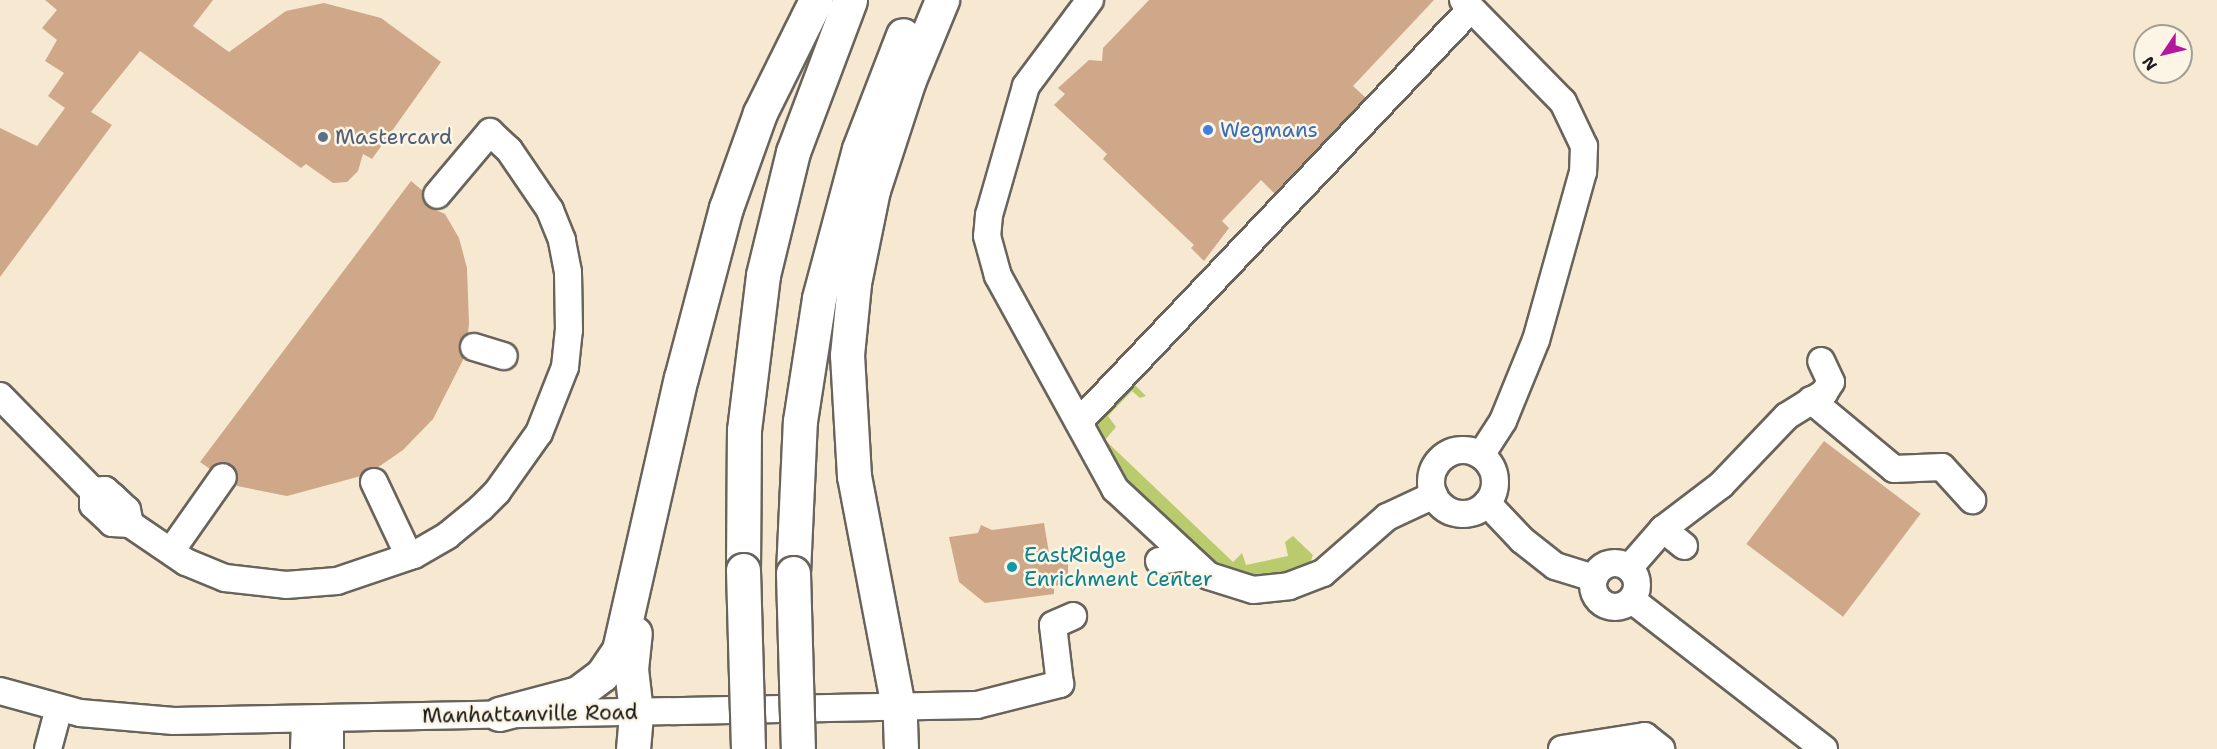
<!DOCTYPE html>
<html>
<head>
<meta charset="utf-8">
<style>
  body { margin:0 }
  #map { position:relative; width:2217px; height:749px; overflow:hidden; background:#f7e9d1; font-family:"Shantell Sans",sans-serif }
  div>[style] { position:absolute }
  [style*='--x'] { left:calc(var(--x)*1px); top:calc(var(--y)*1px); width:calc(var(--w)*1px); rotate:calc(var(--a)*1deg) }
  .green>* { inset:0; background:#bacb6e }
  .building>* { inset:0; background:#cfa889; transform-origin:0 0 }
  .roads { filter:drop-shadow(2px 0 #69645b) drop-shadow(-2px 0 #69645b) drop-shadow(0 2px #69645b) drop-shadow(0 -2px #69645b) }
  .minor>* { height:26px; margin:-13px; padding:0 13px; transform-origin:13px; border-radius:13px; background:#fff }
  .minor>.ring { margin:-13px; padding:0; box-sizing:content-box; background:none; border:26px solid #fff; border-radius:50% }
  .highway>* { height:33px; margin:-16.5px; padding:0 16.5px; transform-origin:16.5px; border-radius:16.5px; background:#fff }
  .bridges { filter:drop-shadow(2px 0 #69645b) drop-shadow(-2px 0 #69645b) drop-shadow(0 2px #69645b) drop-shadow(0 -2px #69645b) }
  .highway-bridge>* { height:33px; margin:-16.5px; padding:0 16.5px; transform-origin:16.5px; border-radius:16.5px; background:#fff }
  .dots>* { width:16px; height:16px; translate:-50% -50%; box-sizing:border-box; border:3px solid #fcf5e5; border-radius:50% }
  span { translate:-50% -50%; white-space:nowrap; text-align:center; line-height:1.15; -webkit-text-stroke:5px #fcf5e5; paint-order:stroke }
  .shop-label { font-size:21px; color:#366cbe }
  .left { translate:0 -50%; text-align:left }
  .service-label { font-size:21px; color:#4e5e75 }
  .culture-label { font-size:21px; color:#0d838f }
  .street-label { font-size:21px; color:#1c1c1c }
  .north { position:absolute; left:2133px; top:24px; width:60px; height:60px; box-sizing:border-box; background:#fcf5e5; border:2px solid #a29e95; border-radius:50%; rotate:235deg; font-size:16px; font-weight:700; line-height:24px; text-align:center; color:#1c1c1c }
  .north::after { content:''; display:block; margin:auto; width:21px; height:27px; background:#b5179e; clip-path:polygon(50% 0,100% 100%,50% 72%,0 100%) }
</style>
</head>
<body>
<div id="map">
  <div class="green">
    <div style="clip-path:polygon(1133px 383px,1146px 396px,1140px 398px,1132px 391px,1108px 416px,1116px 427px,1105px 440px,1233px 562px,1242px 553px,1246px 565px,1288px 556px,1285px 542px,1293px 536px,1313px 555px,1309px 566px,1284px 575px,1259px 577px,1219px 568px,1128px 485px,1095px 425px)"></div>
  </div>
  <div class="building">
    <div style="clip-path:polygon(45px 0,213px 0,193px 26px,229px 52px,286px 11px,324px 3px,381px 18px,441px 62px,372px 159px,363px 154px,358px 171px,347px 182px,333px 183px,306px 164px,301px 168px,140px 51px,91px 112px,112px 125px,0 277px,0 128px,37px 146px,65px 108px,48px 96px,64px 73px,45px 61px,57px 40px,42px 28px,57px 10px)"></div>
    <div style="clip-path:polygon(1149px 0,1434px 0,1353px 86px,1366px 98px,1275px 194px,1261px 180px,1222px 221px,1229px 228px,1204px 261px,1191px 248px,1194px 245px,1103px 159px,1107px 154px,1054px 105px,1065px 94px,1058px 88px,1089px 60px,1102px 61px,1103px 48px)"></div>
    <div style="clip-path:polygon(411px 181px,423px 191px,427px 206px,445px 214px,459px 238px,467px 268px,469px 323px,468px 334px,460px 343px,464px 358px,433px 419px,403px 450px,377px 468px,367px 469px,361px 476px,287px 496px,237px 486px,237px 471px,231px 464px,217px 463px,210px 469px,200px 462px)"></div>
    <div style="left:1824px;top:441px;width:121px;height:129px;rotate:37deg"></div>
    <div style="clip-path:polygon(1044px 523px,1050px 559px,1068px 561px,1068px 587px,1054px 585px,1054px 594px,985px 603px,959px 582px,949px 537px,978px 533px,981px 525px,992px 530px)"></div>
  </div>
  <div class="roads">
    <div class="minor">
      <div style="--x:1090;--y:0;--w:107;--a:126.7"></div>
      <div style="--x:1026;--y:86;--w:134;--a:106"></div>
      <div style="--x:989;--y:215;--w:21;--a:95"></div>
      <div style="--x:987;--y:236;--w:41;--a:74.6"></div>
      <div style="--x:998;--y:276;--w:243;--a:61.2"></div>
      <div style="--x:1115;--y:489;--w:128;--a:42.8"></div>
      <div style="--x:1209;--y:576;--w:46;--a:17.7"></div>
      <div style="--x:1253;--y:590;--w:36;--a:-6"></div>
      <div style="--x:1289;--y:586;--w:36;--a:-21"></div>
      <div style="--x:1323;--y:573;--w:85;--a:-41.2"></div>
      <div style="--x:1387;--y:517;--w:52;--a:-25.1"></div>
      <div style="--x:1463;--y:0;--w:143;--a:45.6"></div>
      <div style="--x:1563;--y:102;--w:49;--a:64.5"></div>
      <div style="--x:1584;--y:146;--w:26;--a:92"></div>
      <div style="--x:1583;--y:172;--w:174;--a:105.6"></div>
      <div style="--x:1536;--y:340;--w:87;--a:112.2"></div>
      <div style="--x:1503;--y:421;--w:40;--a:122.9"></div>
      <div style="--x:474;--y:347;--w:31;--a:17"></div>
      <div style="--x:0;--y:396;--w:133;--a:45.6"></div>
      <div style="--x:93;--y:491;--w:14;--a:90"></div>
      <div style="--x:93;--y:505;--w:26;--a:43"></div>
      <div style="--x:112;--y:523;--w:18;--a:3"></div>
      <div style="--x:130;--y:524;--w:68;--a:34.2"></div>
      <div style="--x:186;--y:562;--w:42;--a:22.3"></div>
      <div style="--x:225;--y:578;--w:61;--a:6.5"></div>
      <div style="--x:286;--y:585;--w:51;--a:-4.5"></div>
      <div style="--x:337;--y:581;--w:81;--a:-18.7"></div>
      <div style="--x:414;--y:555;--w:39;--a:-30"></div>
      <div style="--x:448;--y:535;--w:43;--a:-39.3"></div>
      <div style="--x:481;--y:508;--w:23;--a:-45"></div>
      <div style="--x:497;--y:492;--w:72;--a:-54.6"></div>
      <div style="--x:539;--y:433;--w:71;--a:-68.5"></div>
      <div style="--x:565;--y:367;--w:37;--a:-84"></div>
      <div style="--x:569;--y:330;--w:58;--a:-91"></div>
      <div style="--x:568;--y:272;--w:33;--a:-101"></div>
      <div style="--x:562;--y:240;--w:32;--a:-112"></div>
      <div style="--x:550;--y:210;--w:73;--a:-124.3"></div>
      <div style="--x:509;--y:150;--w:26;--a:-137"></div>
      <div style="--x:490;--y:132;--w:82;--a:130.1"></div>
      <div style="--x:1811;--y:400;--w:108;--a:39.7"></div>
      <div style="--x:1894;--y:469;--w:48;--a:-2.4"></div>
      <div style="--x:1942;--y:467;--w:45;--a:47.7"></div>
      <div style="--x:1079;--y:422;--w:568;--a:-46.5"></div>
      <div class="ring" style="left:1431px;top:450px;width:38px;height:38px"></div>
      <div style="--x:374;--y:482;--w:82;--a:64.7"></div>
      <div style="--x:93;--y:491;--w:12;--a:-5"></div>
      <div style="--x:105;--y:490;--w:11;--a:41"></div>
      <div style="--x:113;--y:497;--w:19;--a:43"></div>
      <div style="--x:127;--y:510;--w:14;--a:78"></div>
      <div style="--x:1487;--y:503;--w:51;--a:46.6"></div>
      <div style="--x:1522;--y:540;--w:42;--a:38.2"></div>
      <div style="--x:1555;--y:566;--w:41;--a:17.1"></div>
      <div style="--x:1663;--y:529;--w:27;--a:39"></div>
      <div style="--x:171;--y:551;--w:90;--a:-54.9"></div>
      <div style="--x:1159;--y:561;--w:27;--a:-8"></div>
      <div class="ring" style="left:1593px;top:563px;width:18px;height:18px"></div>
      <div style="--x:1629;--y:568;--w:52;--a:-48.9"></div>
      <div style="--x:1663;--y:529;--w:73;--a:-37.2"></div>
      <div style="--x:1721;--y:485;--w:95;--a:-46.3"></div>
      <div style="--x:1787;--y:416;--w:44;--a:-31.9"></div>
      <div style="--x:1824;--y:393;--w:13;--a:-58"></div>
      <div style="--x:1831;--y:382;--w:23;--a:-115"></div>
      <div style="--x:1632;--y:600;--w:243;--a:37.8"></div>
      <div style="--x:0;--y:691;--w:83;--a:15.4"></div>
      <div style="--x:80;--y:713;--w:94;--a:4.9"></div>
      <div style="--x:174;--y:721;--w:803;--a:-1.14"></div>
      <div style="--x:977;--y:705;--w:86;--a:-14.2"></div>
      <div style="--x:1060;--y:684;--w:59;--a:-96.8"></div>
      <div style="--x:1053;--y:625;--w:22;--a:-24"></div>
      <div style="--x:48;--y:749;--w:42;--a:-75"></div>
      <div style="--x:304;--y:749;--w:30;--a:-88"></div>
      <div style="--x:330;--y:749;--w:31;--a:-90"></div>
      <div style="--x:1562;--y:749;--w:84;--a:-8.9"></div>
      <div style="--x:1645;--y:736;--w:21;--a:39"></div>
    </div>
    <div class="highway">
      <div style="--x:743;--y:570;--w:140;--a:-89.6"></div>
      <div style="--x:744;--y:430;--w:156;--a:-83"></div>
      <div style="--x:763;--y:275;--w:127;--a:-76.3"></div>
      <div style="--x:793;--y:152;--w:162;--a:-69.4"></div>
      <div style="--x:793;--y:573;--w:152;--a:-87.4"></div>
      <div style="--x:800;--y:421;--w:124;--a:-81.2"></div>
      <div style="--x:819;--y:298;--w:154;--a:-75"></div>
      <div style="--x:859;--y:149;--w:122;--a:-68.9"></div>
      <div style="--x:499;--y:714;--w:82;--a:-14.9"></div>
      <div style="--x:578;--y:693;--w:30;--a:-37"></div>
      <div style="--x:602;--y:675;--w:30;--a:-56"></div>
      <div style="--x:619;--y:650;--w:279;--a:-77.2"></div>
      <div style="--x:681;--y:378;--w:176;--a:-75.2"></div>
      <div style="--x:726;--y:208;--w:101;--a:-70.3"></div>
      <div style="--x:760;--y:113;--w:126;--a:-63.6"></div>
      <div style="--x:633;--y:749;--w:37;--a:-85"></div>
      <div style="--x:636;--y:712;--w:43;--a:-96.6"></div>
      <div style="--x:631;--y:669;--w:36;--a:-84"></div>
      <div style="--x:901;--y:749;--w:32;--a:-92"></div>
      <div style="--x:900;--y:717;--w:245;--a:-100.8"></div>
      <div style="--x:854;--y:476;--w:121;--a:-93.3"></div>
      <div style="--x:847;--y:355;--w:72;--a:-84.4"></div>
      <div style="--x:854;--y:283;--w:95;--a:-78.5"></div>
      <div style="--x:873;--y:190;--w:116;--a:-71.9"></div>
      <div style="--x:909;--y:80;--w:87;--a:-67.6"></div>
    </div>
  </div>
  <div class="bridges">
    <div class="highway-bridge">
      <div style="--x:743;--y:570;--w:179;--a:88.4"></div>
      <div style="--x:793;--y:573;--w:176;--a:88.4"></div>
    </div>
  </div>
  <div class="dots">
    <div style="left:1208px;top:130px;background:#3f7fe0"></div>
    <div style="left:323px;top:137px;background:#5c6f8a"></div>
    <div style="left:1012px;top:567px;background:#0f9aa8"></div>
  </div>
  <div class="shop-label">
    <span class="left" style="left:1220px;top:130px">Wegmans</span>
  </div>
  <div class="service-label">
    <span class="left" style="left:335px;top:137px">Mastercard</span>
  </div>
  <div class="culture-label">
    <span class="left" style="left:1024px;top:567px">EastRidge<br>Enrichment Center</span>
  </div>
  <div class="street-label">
    <span style="left:530px;top:714px;rotate:-1deg">Manhattanville Road</span>
  </div>
  <div class="north">N</div>
</div>
</body>
</html>
